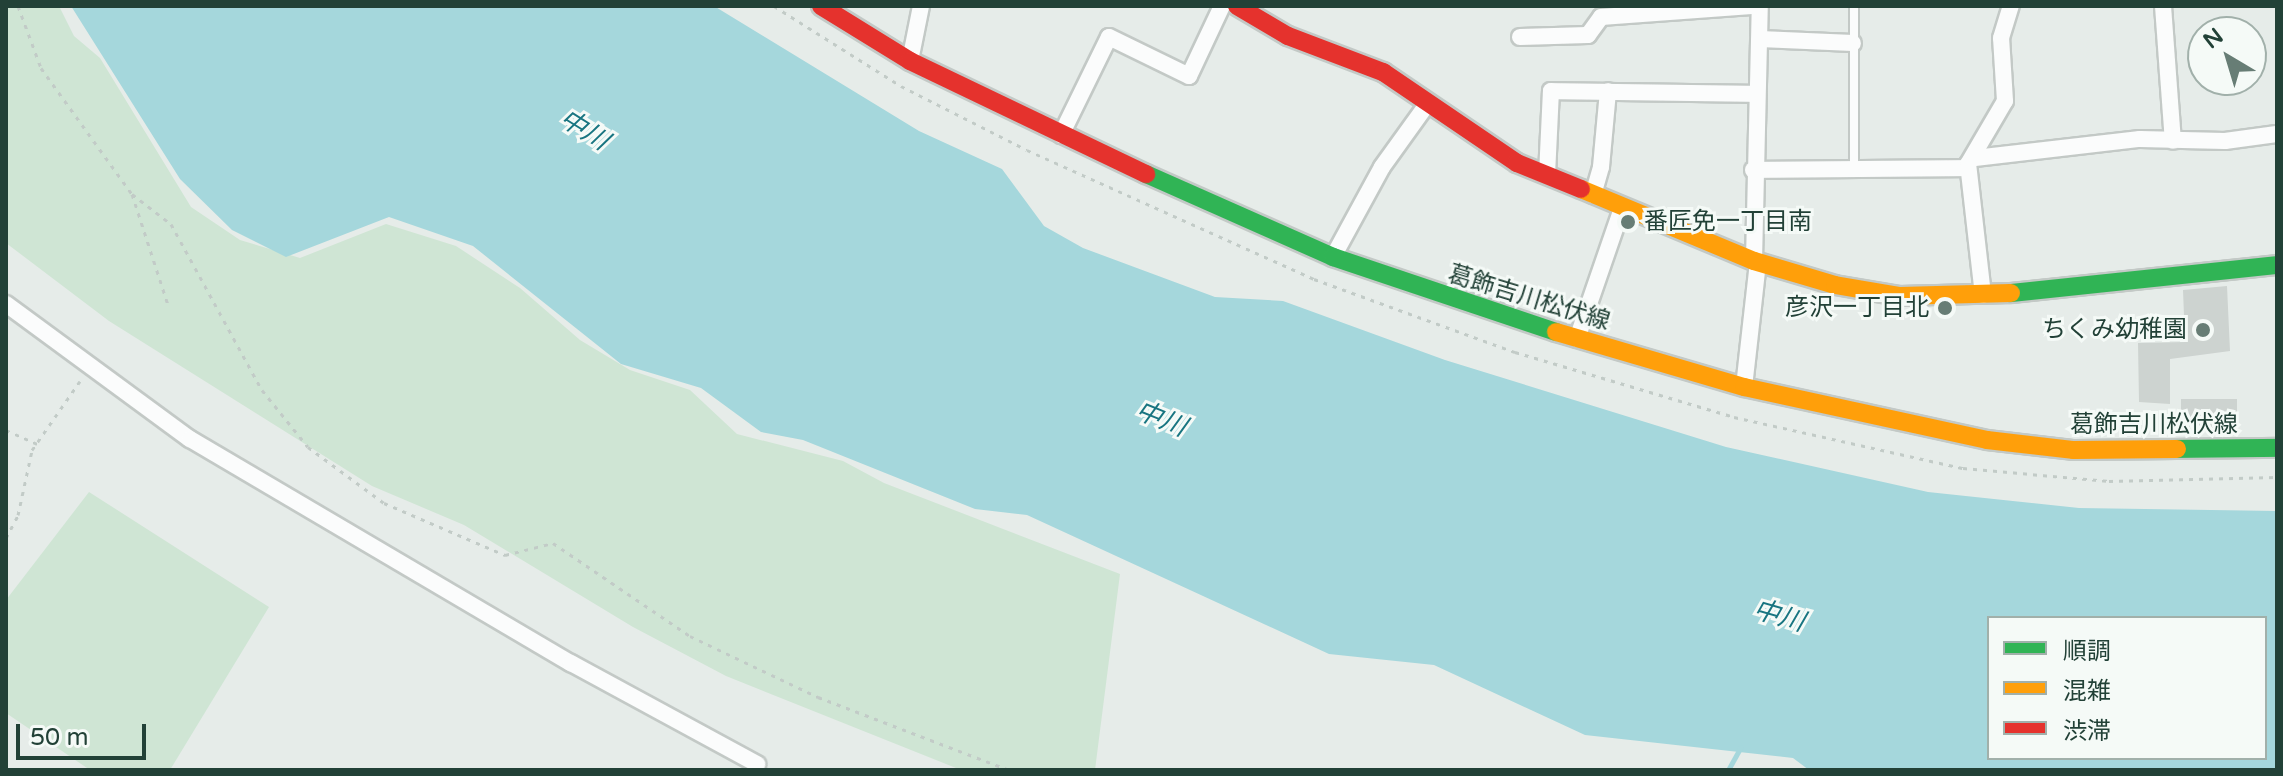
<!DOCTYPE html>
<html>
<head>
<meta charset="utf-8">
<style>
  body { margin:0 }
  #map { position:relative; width:2283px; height:776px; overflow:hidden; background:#e6ece9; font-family:"Varela Round","Noto Sans JP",sans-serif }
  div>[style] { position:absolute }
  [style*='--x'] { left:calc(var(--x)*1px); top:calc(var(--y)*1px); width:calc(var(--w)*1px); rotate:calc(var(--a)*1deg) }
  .green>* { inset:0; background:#cfe5d4 }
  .water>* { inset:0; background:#a5d7dc }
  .stream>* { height:5px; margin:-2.5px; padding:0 2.5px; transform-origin:2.5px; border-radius:2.5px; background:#a5d7dc }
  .building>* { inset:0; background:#cdd3d0; transform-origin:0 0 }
  .path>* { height:3px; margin-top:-1.5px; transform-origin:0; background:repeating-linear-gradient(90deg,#c2cbc7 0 4px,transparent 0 10px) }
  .roads { filter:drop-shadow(2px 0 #c3c9c6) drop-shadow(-2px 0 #c3c9c6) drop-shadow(0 2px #c3c9c6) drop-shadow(0 -2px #c3c9c6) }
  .lane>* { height:8px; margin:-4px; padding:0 4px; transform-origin:4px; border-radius:4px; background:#fbfcfc }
  .street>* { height:16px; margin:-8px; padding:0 8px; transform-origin:8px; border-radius:8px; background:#fbfcfc }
  .fast>* { height:18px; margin:-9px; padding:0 9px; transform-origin:9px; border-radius:9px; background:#30b455 }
  .slow>* { height:18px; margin:-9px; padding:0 9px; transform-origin:9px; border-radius:9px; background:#ff9f0a }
  .jam>* { height:18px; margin:-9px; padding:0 9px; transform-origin:9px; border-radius:9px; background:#e5322d }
  .dots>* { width:22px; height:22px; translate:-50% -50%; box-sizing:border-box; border:4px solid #f5faf7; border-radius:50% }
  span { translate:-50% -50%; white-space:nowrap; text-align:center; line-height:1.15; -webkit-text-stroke:6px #f5faf7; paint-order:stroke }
  .poi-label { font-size:24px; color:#224137 }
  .left { translate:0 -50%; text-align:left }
  .right { translate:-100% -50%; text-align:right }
  .street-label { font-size:24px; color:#224137 }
  .water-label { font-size:26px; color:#187581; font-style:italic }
  .frame { position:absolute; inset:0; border:8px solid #224137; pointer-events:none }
  .legend { position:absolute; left:1987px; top:616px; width:280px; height:144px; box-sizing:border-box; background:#f5faf7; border:2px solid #a1b0aa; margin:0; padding:10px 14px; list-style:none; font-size:24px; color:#224137 }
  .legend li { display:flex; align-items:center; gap:16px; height:40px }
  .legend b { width:40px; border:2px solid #a1b0aa }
  .north { position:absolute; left:2187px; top:16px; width:80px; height:80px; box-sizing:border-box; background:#f5faf7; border:2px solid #a1b0aa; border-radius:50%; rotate:322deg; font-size:22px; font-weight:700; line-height:32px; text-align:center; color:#224137 }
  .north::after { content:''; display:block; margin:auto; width:28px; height:36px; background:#677d75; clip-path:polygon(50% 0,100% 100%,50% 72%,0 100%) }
  .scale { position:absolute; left:16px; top:724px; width:130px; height:36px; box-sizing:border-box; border:4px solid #224137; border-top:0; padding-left:10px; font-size:24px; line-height:28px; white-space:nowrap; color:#224137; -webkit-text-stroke:6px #f5faf7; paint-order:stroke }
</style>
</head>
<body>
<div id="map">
  <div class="green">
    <div style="clip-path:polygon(6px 6px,59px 6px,74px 36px,100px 58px,191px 207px,240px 240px,300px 258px,386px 224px,456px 246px,520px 288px,580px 340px,630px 370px,690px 390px,737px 434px,843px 461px,884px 483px,1120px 574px,1095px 770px,961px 770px,726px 676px,633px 627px,464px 525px,372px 486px,109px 321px,6px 243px)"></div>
    <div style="clip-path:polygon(89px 492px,269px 607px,170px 770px,90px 770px,6px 713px,6px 600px)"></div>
  </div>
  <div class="water">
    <div style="clip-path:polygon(evenodd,71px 6px,714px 6px,919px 131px,1002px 169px,1044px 226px,1083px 248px,1215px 297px,1283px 301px,1445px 360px,1726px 447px,1928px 492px,2079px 508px,2277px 511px,2277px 770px,1809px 770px,1793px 758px,1585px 735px,1434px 665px,1329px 654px,1027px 515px,975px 509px,803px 440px,761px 432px,701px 388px,621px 364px,473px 246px,389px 217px,286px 257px,232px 230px,180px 179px,71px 6px,1989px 618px,2265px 618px,2265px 758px,1989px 758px,1989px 618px)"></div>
  </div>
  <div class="stream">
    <div style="--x:1728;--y:770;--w:26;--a:-61"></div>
  </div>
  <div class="building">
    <div style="clip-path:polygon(2227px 286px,2230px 351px,2170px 359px,2170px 404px,2139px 402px,2138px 343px,2185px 342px,2183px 290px)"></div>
    <div style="left:2237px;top:399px;width:33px;height:56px;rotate:90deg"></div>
  </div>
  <div class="path">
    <div style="--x:18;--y:6;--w:66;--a:69.6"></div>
    <div style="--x:41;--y:68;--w:155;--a:54.2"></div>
    <div style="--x:132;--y:194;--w:49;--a:37.6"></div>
    <div style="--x:171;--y:224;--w:189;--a:61.3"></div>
    <div style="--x:262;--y:390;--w:73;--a:51.1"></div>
    <div style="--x:308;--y:447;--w:94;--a:36.4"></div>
    <div style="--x:384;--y:503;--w:132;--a:23.3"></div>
    <div style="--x:505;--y:555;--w:49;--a:-14"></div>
    <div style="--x:553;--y:543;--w:166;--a:34.2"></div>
    <div style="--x:690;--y:636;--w:142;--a:25.5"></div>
    <div style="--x:818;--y:697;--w:204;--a:20.9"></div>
    <div style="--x:774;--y:6;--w:150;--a:32.2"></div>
    <div style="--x:901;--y:86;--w:141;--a:26.9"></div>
    <div style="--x:1027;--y:150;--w:315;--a:24.2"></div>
    <div style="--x:1314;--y:279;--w:214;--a:20"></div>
    <div style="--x:1515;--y:352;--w:228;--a:16.5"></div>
    <div style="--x:1734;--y:417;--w:235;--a:12.6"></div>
    <div style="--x:1963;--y:468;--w:147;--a:5.1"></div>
    <div style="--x:2109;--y:481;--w:168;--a:-1.4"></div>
    <div style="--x:132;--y:194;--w:117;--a:72"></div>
    <div style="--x:6;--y:430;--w:34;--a:24"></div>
    <div style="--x:6;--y:538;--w:26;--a:-62"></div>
    <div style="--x:18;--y:515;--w:66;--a:-77.8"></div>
    <div style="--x:32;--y:450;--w:84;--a:-55.2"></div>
  </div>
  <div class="roads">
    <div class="lane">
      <div style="--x:1854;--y:6;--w:165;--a:90"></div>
    </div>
    <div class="street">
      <div style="--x:2163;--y:6;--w:135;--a:85.8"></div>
      <div style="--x:1520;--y:37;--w:68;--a:-1.7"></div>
      <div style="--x:1588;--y:35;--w:22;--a:-54"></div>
      <div style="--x:1601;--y:17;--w:151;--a:-4.2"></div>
      <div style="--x:1760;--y:39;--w:93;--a:2.5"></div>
      <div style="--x:910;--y:61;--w:56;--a:-78.7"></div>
      <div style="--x:1061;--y:135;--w:109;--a:-63.9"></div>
      <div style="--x:1109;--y:37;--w:89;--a:26"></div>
      <div style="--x:1189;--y:76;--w:77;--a:-64.8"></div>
      <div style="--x:1975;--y:158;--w:166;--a:-6.6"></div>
      <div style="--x:2140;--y:139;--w:85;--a:1.3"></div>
      <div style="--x:2225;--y:141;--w:52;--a:-7.7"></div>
      <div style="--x:1753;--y:170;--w:215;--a:-0.5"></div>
      <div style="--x:1547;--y:175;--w:84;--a:-87.3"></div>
      <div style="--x:1551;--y:91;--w:206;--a:0.8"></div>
      <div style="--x:1593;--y:195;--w:29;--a:-74"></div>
      <div style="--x:1601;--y:167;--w:76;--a:-84.7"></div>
      <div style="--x:1333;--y:257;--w:102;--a:-61.4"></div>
      <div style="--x:1382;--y:167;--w:79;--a:-54.3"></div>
      <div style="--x:1754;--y:261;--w:255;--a:-88.7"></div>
      <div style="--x:1983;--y:295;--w:132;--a:-96.5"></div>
      <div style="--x:1968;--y:164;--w:73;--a:-59.6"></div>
      <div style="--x:2005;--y:101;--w:63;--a:-93.6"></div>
      <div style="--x:2001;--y:38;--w:34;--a:-73"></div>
      <div style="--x:6;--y:304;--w:228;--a:36.3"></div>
      <div style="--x:190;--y:439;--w:442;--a:30.5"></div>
      <div style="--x:571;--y:663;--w:212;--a:28.5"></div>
      <div style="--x:1577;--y:339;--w:139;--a:-71"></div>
      <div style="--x:1744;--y:387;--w:126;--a:-83.6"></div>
    </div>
    <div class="fast">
      <div style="--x:1146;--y:174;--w:205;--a:23.9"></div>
      <div style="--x:1333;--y:257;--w:235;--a:18.6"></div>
      <div style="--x:2011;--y:293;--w:267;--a:-6"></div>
      <div style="--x:2177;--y:449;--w:100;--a:-0.6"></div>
    </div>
    <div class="slow">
      <div style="--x:1581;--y:189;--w:187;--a:22.6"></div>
      <div style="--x:1754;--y:261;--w:84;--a:16.5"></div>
      <div style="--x:1835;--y:285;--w:66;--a:9.6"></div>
      <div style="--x:1900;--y:296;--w:111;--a:-1.5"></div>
      <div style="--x:1556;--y:332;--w:196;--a:16.3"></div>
      <div style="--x:1744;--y:387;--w:249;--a:12.3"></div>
      <div style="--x:1987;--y:440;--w:88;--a:6.6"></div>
      <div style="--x:2074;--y:450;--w:103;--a:-0.6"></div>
    </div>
    <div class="jam">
      <div style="--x:821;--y:6;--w:105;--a:31.7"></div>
      <div style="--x:910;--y:61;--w:262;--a:25.6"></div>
      <div style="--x:1237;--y:6;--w:59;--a:30.5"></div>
      <div style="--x:1288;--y:36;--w:102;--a:20.8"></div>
      <div style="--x:1383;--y:72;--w:162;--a:34.2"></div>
      <div style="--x:1517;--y:163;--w:69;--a:22.1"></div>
    </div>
  </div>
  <div class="dots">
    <div style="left:1628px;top:222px;background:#677d75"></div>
    <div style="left:1945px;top:308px;background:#677d75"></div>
    <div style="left:2203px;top:330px;background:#677d75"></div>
  </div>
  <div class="poi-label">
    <span class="left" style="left:1644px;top:222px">番匠免一丁目南</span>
    <span class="right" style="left:1929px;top:308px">彦沢一丁目北</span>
    <span class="right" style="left:2187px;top:330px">ちくみ幼稚園</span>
  </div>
  <div class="street-label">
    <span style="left:1529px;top:298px;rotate:17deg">葛飾吉川松伏線</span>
    <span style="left:2154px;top:425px">葛飾吉川松伏線</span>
  </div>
  <div class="water-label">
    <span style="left:584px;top:130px;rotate:32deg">中川</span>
    <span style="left:1161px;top:419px;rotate:22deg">中川</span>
    <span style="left:1779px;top:616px;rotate:16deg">中川</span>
  </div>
  <div class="frame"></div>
  <ul class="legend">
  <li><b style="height:10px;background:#30b455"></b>順調</li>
  <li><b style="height:10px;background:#ff9f0a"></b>混雑</li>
  <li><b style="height:10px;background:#e5322d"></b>渋滞</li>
  </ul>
  <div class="north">N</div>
  <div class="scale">50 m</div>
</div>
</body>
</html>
